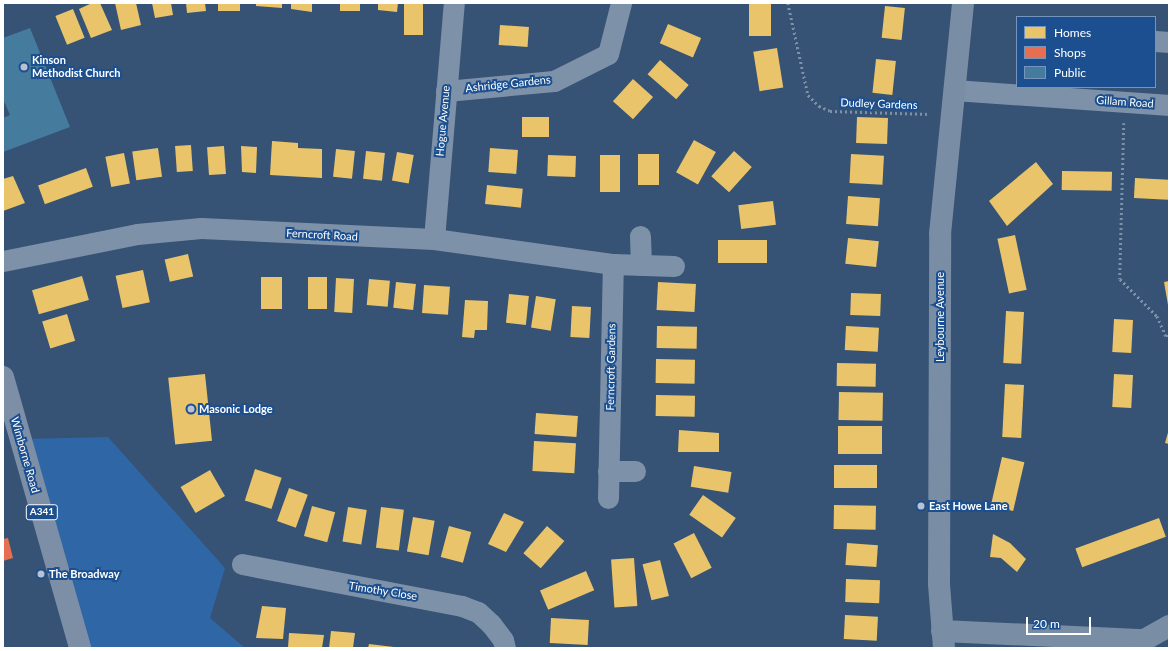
<!DOCTYPE html>
<html>
<head>
<meta charset="utf-8">
<style>
  body { margin:0 }
  #map { position:relative; width:1172px; height:651px; overflow:hidden; background:#365274; font-family:Lato,sans-serif }
  div>[style] { position:absolute }
  [style*='--x'] { left:calc(var(--x)*1px); top:calc(var(--y)*1px); width:calc(var(--w)*1px); rotate:calc(var(--a)*1deg) }
  .green>* { inset:0; background:#2f66a5 }
  .homes>* { inset:0; background:#e9c46a; transform-origin:0 0 }
  .shops>* { inset:0; background:#e76f51 }
  .public>* { inset:0; background:#457b9d }
  .path>* { height:2.5px; margin-top:-1.25px; transform-origin:0; background:repeating-linear-gradient(90deg,#7d92a8 0 2px,transparent 0 5px) }
  .street>* { height:21px; margin:-10.5px; padding:0 10.5px; transform-origin:10.5px; border-radius:10.5px; background:#7d92a8 }
  .secondary>* { height:22px; margin:-11px; padding:0 11px; transform-origin:11px; border-radius:11px; background:#798da4 }
  .primary>* { height:22px; margin:-11px; padding:0 11px; transform-origin:11px; border-radius:11px; background:#7d8ea7 }
  .dots>* { width:11px; height:11px; translate:-50% -50%; box-sizing:border-box; border:2px solid #1b4f8f; border-radius:50% }
  span { translate:-50% -50%; white-space:nowrap; text-align:center; line-height:1.15; -webkit-text-stroke:4px #1b4f8f; paint-order:stroke }
  .shield-label span { padding:1px 3px; background:#1b4f8f; border:1px solid; border-radius:3px; -webkit-text-stroke-width:0 }
  .shield-label { font-size:10px; color:#fff; font-weight:700 }
  .poi-label { font-size:11px; color:#fff; font-weight:700 }
  .left { translate:0 -50%; text-align:left }
  .street-label { font-size:11px; color:#fff }
  .frame { position:absolute; inset:0; border:4px solid #fff; pointer-events:none }
  .legend { position:absolute; left:1016px; top:16px; width:140px; height:72px; box-sizing:border-box; background:#1b4f8f; border:1px solid #7695bc; margin:0; padding:5px 7px; list-style:none; font-size:12px; color:#fff }
  .legend li { display:flex; align-items:center; gap:8px; height:20px }
  .legend b { width:20px; border:1px solid #7695bc }
  .scale { position:absolute; left:1026px; top:617px; width:65px; height:18px; box-sizing:border-box; border:2px solid #fff; border-top:0; padding-left:5px; font-size:12px; line-height:14px; white-space:nowrap; color:#fff; -webkit-text-stroke:3px #1b4f8f; paint-order:stroke }
</style>
</head>
<body>
<div id="map">
  <div class="green">
    <div style="clip-path:polygon(108px 437px,225px 568px,210px 618px,245px 648px,80px 648px,20px 439px)"></div>
  </div>
  <div class="homes">
    <div style="clip-path:polygon(92px 3px,100px 3px,112px 30px,91px 38px,79px 9px)"></div>
    <div style="clip-path:polygon(115px 3px,136px 3px,141px 25px,121px 30px)"></div>
    <div style="clip-path:polygon(152px 3px,171px 3px,173px 15px,155px 18px)"></div>
    <div style="clip-path:polygon(186px 3px,205px 3px,206px 11px,187px 13px)"></div>
    <div style="left:218px;top:3px;width:22px;height:8px"></div>
    <div style="clip-path:polygon(256px 3px,282px 3px,282px 8px,256px 6px)"></div>
    <div style="clip-path:polygon(291px 3px,312px 3px,312px 12px,291px 9px)"></div>
    <div style="left:340px;top:3px;width:20px;height:8px"></div>
    <div style="clip-path:polygon(378px 3px,398px 3px,397px 12px,378px 10px)"></div>
    <div style="left:404px;top:3px;width:19px;height:32px"></div>
    <div style="left:749px;top:3px;width:22px;height:33px"></div>
    <div style="left:885px;top:6px;width:20px;height:32px;rotate:6deg"></div>
    <div style="left:73px;top:9px;width:31px;height:19px;rotate:68deg"></div>
    <div style="left:668px;top:24px;width:36px;height:21px;rotate:23deg"></div>
    <div style="left:500px;top:25px;width:29px;height:20px;rotate:4deg"></div>
    <div style="left:777px;top:48px;width:40px;height:24px;rotate:81deg"></div>
    <div style="left:876px;top:59px;width:20px;height:34px;rotate:6deg"></div>
    <div style="left:660px;top:60px;width:38px;height:19px;rotate:41deg"></div>
    <div style="left:633px;top:79px;width:27px;height:30px;rotate:42deg"></div>
    <div style="left:522px;top:117px;width:27px;height:20px"></div>
    <div style="left:857px;top:117px;width:31px;height:26px;rotate:2deg"></div>
    <div style="left:694px;top:140px;width:25px;height:37px;rotate:29deg"></div>
    <div style="clip-path:polygon(272px 141px,298px 143px,298px 148px,322px 149px,322px 178px,270px 175px)"></div>
    <div style="left:191px;top:145px;width:26px;height:16px;rotate:86deg"></div>
    <div style="left:224px;top:146px;width:28px;height:17px;rotate:86deg"></div>
    <div style="clip-path:polygon(241px 146px,257px 147px,256px 173px,242px 172px)"></div>
    <div style="left:158px;top:148px;width:29px;height:26px;rotate:82deg"></div>
    <div style="left:490px;top:148px;width:28px;height:24px;rotate:4deg"></div>
    <div style="left:336px;top:149px;width:19px;height:28px;rotate:6deg"></div>
    <div style="left:366px;top:151px;width:19px;height:28px;rotate:6deg"></div>
    <div style="left:734px;top:151px;width:24px;height:34px;rotate:42deg"></div>
    <div style="left:397px;top:152px;width:17px;height:29px;rotate:10deg"></div>
    <div style="left:124px;top:153px;width:31px;height:19px;rotate:79deg"></div>
    <div style="left:638px;top:154px;width:21px;height:31px"></div>
    <div style="left:851px;top:154px;width:33px;height:29px;rotate:3deg"></div>
    <div style="left:548px;top:155px;width:28px;height:21px;rotate:2deg"></div>
    <div style="left:620px;top:155px;width:37px;height:20px;rotate:90deg"></div>
    <div style="clip-path:polygon(1036px 162px,1053px 184px,1007px 226px,989px 201px)"></div>
    <div style="left:86px;top:168px;width:20px;height:51px;rotate:70deg"></div>
    <div style="left:1062px;top:171px;width:50px;height:19px;rotate:1deg"></div>
    <div style="clip-path:polygon(13px 176px,25px 203px,3px 211px,3px 179px)"></div>
    <div style="left:1135px;top:178px;width:34px;height:20px;rotate:3deg"></div>
    <div style="left:487px;top:185px;width:36px;height:19px;rotate:6deg"></div>
    <div style="left:848px;top:196px;width:32px;height:28px;rotate:4deg"></div>
    <div style="left:773px;top:201px;width:24px;height:35px;rotate:83deg"></div>
    <div style="left:1015px;top:235px;width:56px;height:18px;rotate:78deg"></div>
    <div style="left:848px;top:238px;width:31px;height:26px;rotate:6deg"></div>
    <div style="left:718px;top:240px;width:49px;height:23px"></div>
    <div style="left:188px;top:254px;width:23px;height:24px;rotate:77deg"></div>
    <div style="left:143px;top:270px;width:33px;height:28px;rotate:78deg"></div>
    <div style="left:82px;top:276px;width:25px;height:52px;rotate:74deg"></div>
    <div style="left:261px;top:277px;width:21px;height:32px"></div>
    <div style="left:308px;top:277px;width:19px;height:32px"></div>
    <div style="left:336px;top:278px;width:18px;height:34px;rotate:3deg"></div>
    <div style="left:369px;top:279px;width:21px;height:26px;rotate:5deg"></div>
    <div style="clip-path:polygon(1169px 281px,1169px 305px,1168px 305px,1164px 282px)"></div>
    <div style="left:396px;top:282px;width:20px;height:26px;rotate:6deg"></div>
    <div style="left:658px;top:282px;width:38px;height:28px;rotate:3deg"></div>
    <div style="left:424px;top:285px;width:26px;height:28px;rotate:4deg"></div>
    <div style="left:851px;top:293px;width:30px;height:22px;rotate:2deg"></div>
    <div style="left:509px;top:294px;width:20px;height:29px;rotate:6deg"></div>
    <div style="left:536px;top:296px;width:20px;height:32px;rotate:9deg"></div>
    <div style="clip-path:polygon(465px 300px,488px 301px,487px 330px,475px 330px,474px 338px,462px 337px)"></div>
    <div style="left:572px;top:306px;width:19px;height:31px;rotate:3deg"></div>
    <div style="left:1006px;top:311px;width:18px;height:52px;rotate:3deg"></div>
    <div style="left:67px;top:314px;width:28px;height:26px;rotate:73deg"></div>
    <div style="left:1114px;top:319px;width:19px;height:33px;rotate:3deg"></div>
    <div style="left:657px;top:326px;width:40px;height:22px;rotate:1deg"></div>
    <div style="left:846px;top:326px;width:33px;height:24px;rotate:3deg"></div>
    <div style="left:656px;top:359px;width:39px;height:24px;rotate:1deg"></div>
    <div style="left:837px;top:363px;width:39px;height:23px;rotate:1deg"></div>
    <div style="left:205px;top:374px;width:67px;height:37px;rotate:84deg"></div>
    <div style="left:1114px;top:374px;width:19px;height:33px;rotate:3deg"></div>
    <div style="left:1005px;top:384px;width:19px;height:53px;rotate:3deg"></div>
    <div style="left:839px;top:392px;width:44px;height:28px;rotate:1deg"></div>
    <div style="left:656px;top:395px;width:39px;height:21px;rotate:1deg"></div>
    <div style="left:536px;top:413px;width:42px;height:21px;rotate:4deg"></div>
    <div style="left:838px;top:426px;width:44px;height:28px"></div>
    <div style="clip-path:polygon(1169px 429px,1169px 444px,1165px 443px)"></div>
    <div style="clip-path:polygon(679px 430px,719px 433px,719px 452px,678px 452px)"></div>
    <div style="left:534px;top:441px;width:42px;height:30px;rotate:3deg"></div>
    <div style="left:1002px;top:457px;width:23px;height:50px;rotate:13deg"></div>
    <div style="left:834px;top:465px;width:43px;height:23px"></div>
    <div style="left:694px;top:466px;width:38px;height:21px;rotate:9deg"></div>
    <div style="left:255px;top:469px;width:28px;height:33px;rotate:18deg"></div>
    <div style="left:210px;top:470px;width:30px;height:34px;rotate:60deg"></div>
    <div style="left:289px;top:488px;width:20px;height:35px;rotate:20deg"></div>
    <div style="left:703px;top:495px;width:40px;height:24px;rotate:35deg"></div>
    <div style="left:834px;top:505px;width:42px;height:24px;rotate:1deg"></div>
    <div style="left:312px;top:506px;width:24px;height:31px;rotate:15deg"></div>
    <div style="left:348px;top:507px;width:19px;height:35px;rotate:9deg"></div>
    <div style="left:381px;top:507px;width:23px;height:41px;rotate:7deg"></div>
    <div style="clip-path:polygon(504px 513px,524px 522px,506px 552px,488px 544px)"></div>
    <div style="left:413px;top:517px;width:22px;height:35px;rotate:10deg"></div>
    <div style="left:1159px;top:518px;width:20px;height:89px;rotate:70deg"></div>
    <div style="left:449px;top:526px;width:23px;height:32px;rotate:15deg"></div>
    <div style="left:547px;top:526px;width:23px;height:36px;rotate:41deg"></div>
    <div style="left:694px;top:533px;width:39px;height:23px;rotate:63deg"></div>
    <div style="clip-path:polygon(993px 534px,1010px 543px,1026px 559px,1017px 572px,1001px 558px,990px 557px)"></div>
    <div style="left:847px;top:543px;width:31px;height:22px;rotate:4deg"></div>
    <div style="left:634px;top:558px;width:48px;height:23px;rotate:86deg"></div>
    <div style="left:660px;top:560px;width:37px;height:18px;rotate:76deg"></div>
    <div style="left:586px;top:571px;width:21px;height:50px;rotate:67deg"></div>
    <div style="left:846px;top:579px;width:34px;height:23px;rotate:2deg"></div>
    <div style="clip-path:polygon(262px 606px,286px 608px,283px 639px,256px 638px)"></div>
    <div style="left:845px;top:615px;width:33px;height:24px;rotate:3deg"></div>
    <div style="left:551px;top:618px;width:38px;height:25px;rotate:3deg"></div>
    <div style="clip-path:polygon(331px 631px,355px 633px,353px 648px,329px 648px)"></div>
    <div style="clip-path:polygon(289px 633px,324px 635px,322px 648px,288px 648px)"></div>
    <div style="clip-path:polygon(369px 644px,394px 647px,394px 648px,368px 648px)"></div>
  </div>
  <div class="shops">
    <div style="clip-path:polygon(8px 538px,13px 558px,3px 561px,3px 539px)"></div>
  </div>
  <div class="public">
    <div style="clip-path:polygon(30px 28px,70px 127px,3px 152px,3px 118px,10px 115px,3px 99px,3px 38px)"></div>
  </div>
  <div class="path">
    <div style="--x:788;--y:3;--w:94;--a:77.7"></div>
    <div style="--x:808;--y:95;--w:16;--a:45"></div>
    <div style="--x:819;--y:106;--w:12;--a:24"></div>
    <div style="--x:830;--y:111;--w:100;--a:1.7"></div>
    <div style="--x:1124;--y:123;--w:156;--a:91.5"></div>
    <div style="--x:1120;--y:279;--w:52;--a:45"></div>
    <div style="--x:1157;--y:316;--w:22;--a:66"></div>
    <div style="--x:1166;--y:336;--w:3;--a:0"></div>
  </div>
  <div class="street">
    <div style="--x:1155;--y:41;--w:14;--a:4"></div>
    <div style="--x:954;--y:90;--w:216;--a:4"></div>
    <div style="--x:446;--y:91;--w:108;--a:-5.3"></div>
    <div style="--x:554;--y:81;--w:60;--a:-26.6"></div>
    <div style="--x:608;--y:54;--w:53;--a:-75.7"></div>
    <div style="--x:640;--y:236;--w:29;--a:88"></div>
    <div style="--x:434;--y:239;--w:237;--a:-85.2"></div>
    <div style="--x:3;--y:261;--w:137;--a:-11.4"></div>
    <div style="--x:137;--y:234;--w:64;--a:-5.4"></div>
    <div style="--x:201;--y:228;--w:233;--a:2.7"></div>
    <div style="--x:434;--y:239;--w:181;--a:8"></div>
    <div style="--x:613;--y:264;--w:61;--a:1.9"></div>
    <div style="--x:608;--y:471;--w:27;--a:0"></div>
    <div style="--x:608;--y:498;--w:234;--a:-88.8"></div>
    <div style="--x:242;--y:564;--w:224;--a:10.8"></div>
    <div style="--x:462;--y:606;--w:17;--a:21"></div>
    <div style="--x:478;--y:612;--w:18;--a:43"></div>
    <div style="--x:491;--y:624;--w:20;--a:53"></div>
    <div style="--x:503;--y:640;--w:8;--a:76"></div>
  </div>
  <div class="secondary">
    <div style="--x:942;--y:631;--w:202;--a:2.6"></div>
    <div style="--x:1144;--y:640;--w:29;--a:-29"></div>
    <div style="--x:944;--y:648;--w:64;--a:-94.5"></div>
    <div style="--x:939;--y:584;--w:350;--a:-89.8"></div>
    <div style="--x:940;--y:234;--w:232;--a:-84.3"></div>
  </div>
  <div class="primary">
    <div style="--x:3;--y:377;--w:282;--a:74.1"></div>
  </div>
  <div class="dots">
    <div style="left:24px;top:67px;background:#b9c2ce"></div>
    <div style="left:191px;top:409px;background:#b9c2ce"></div>
    <div style="left:921px;top:506px;background:#b9c2ce"></div>
    <div style="left:41px;top:574px;background:#b9c2ce"></div>
  </div>
  <div class="shield-label">
    <span style="left:42px;top:512px">A341</span>
  </div>
  <div class="poi-label">
    <span class="left" style="left:32px;top:67px">Kinson<br>Methodist Church</span>
    <span class="left" style="left:199px;top:409px">Masonic Lodge</span>
    <span class="left" style="left:929px;top:506px">East Howe Lane</span>
    <span class="left" style="left:49px;top:574px">The Broadway</span>
  </div>
  <div class="street-label">
    <span style="left:508px;top:84px;rotate:-6deg">Ashridge Gardens</span>
    <span style="left:1125px;top:102px;rotate:4deg">Gillam Road</span>
    <span style="left:879px;top:104px;rotate:2deg">Dudley Gardens</span>
    <span style="left:443px;top:121px;rotate:-85deg">Hogue Avenue</span>
    <span style="left:322px;top:235px;rotate:3deg">Ferncroft Road</span>
    <span style="left:940px;top:317px;rotate:-90deg">Leybourne Avenue</span>
    <span style="left:611px;top:367px;rotate:-89deg">Ferncroft Gardens</span>
    <span style="left:25px;top:455px;rotate:74deg">Wimborne Road</span>
    <span style="left:383px;top:591px;rotate:9deg">Timothy Close</span>
  </div>
  <div class="frame"></div>
  <ul class="legend">
  <li><b style="height:11px;background:#e9c46a"></b>Homes</li>
  <li><b style="height:11px;background:#e76f51"></b>Shops</li>
  <li><b style="height:11px;background:#457b9d"></b>Public</li>
  </ul>
  <div class="scale">20 m</div>
</div>
</body>
</html>
